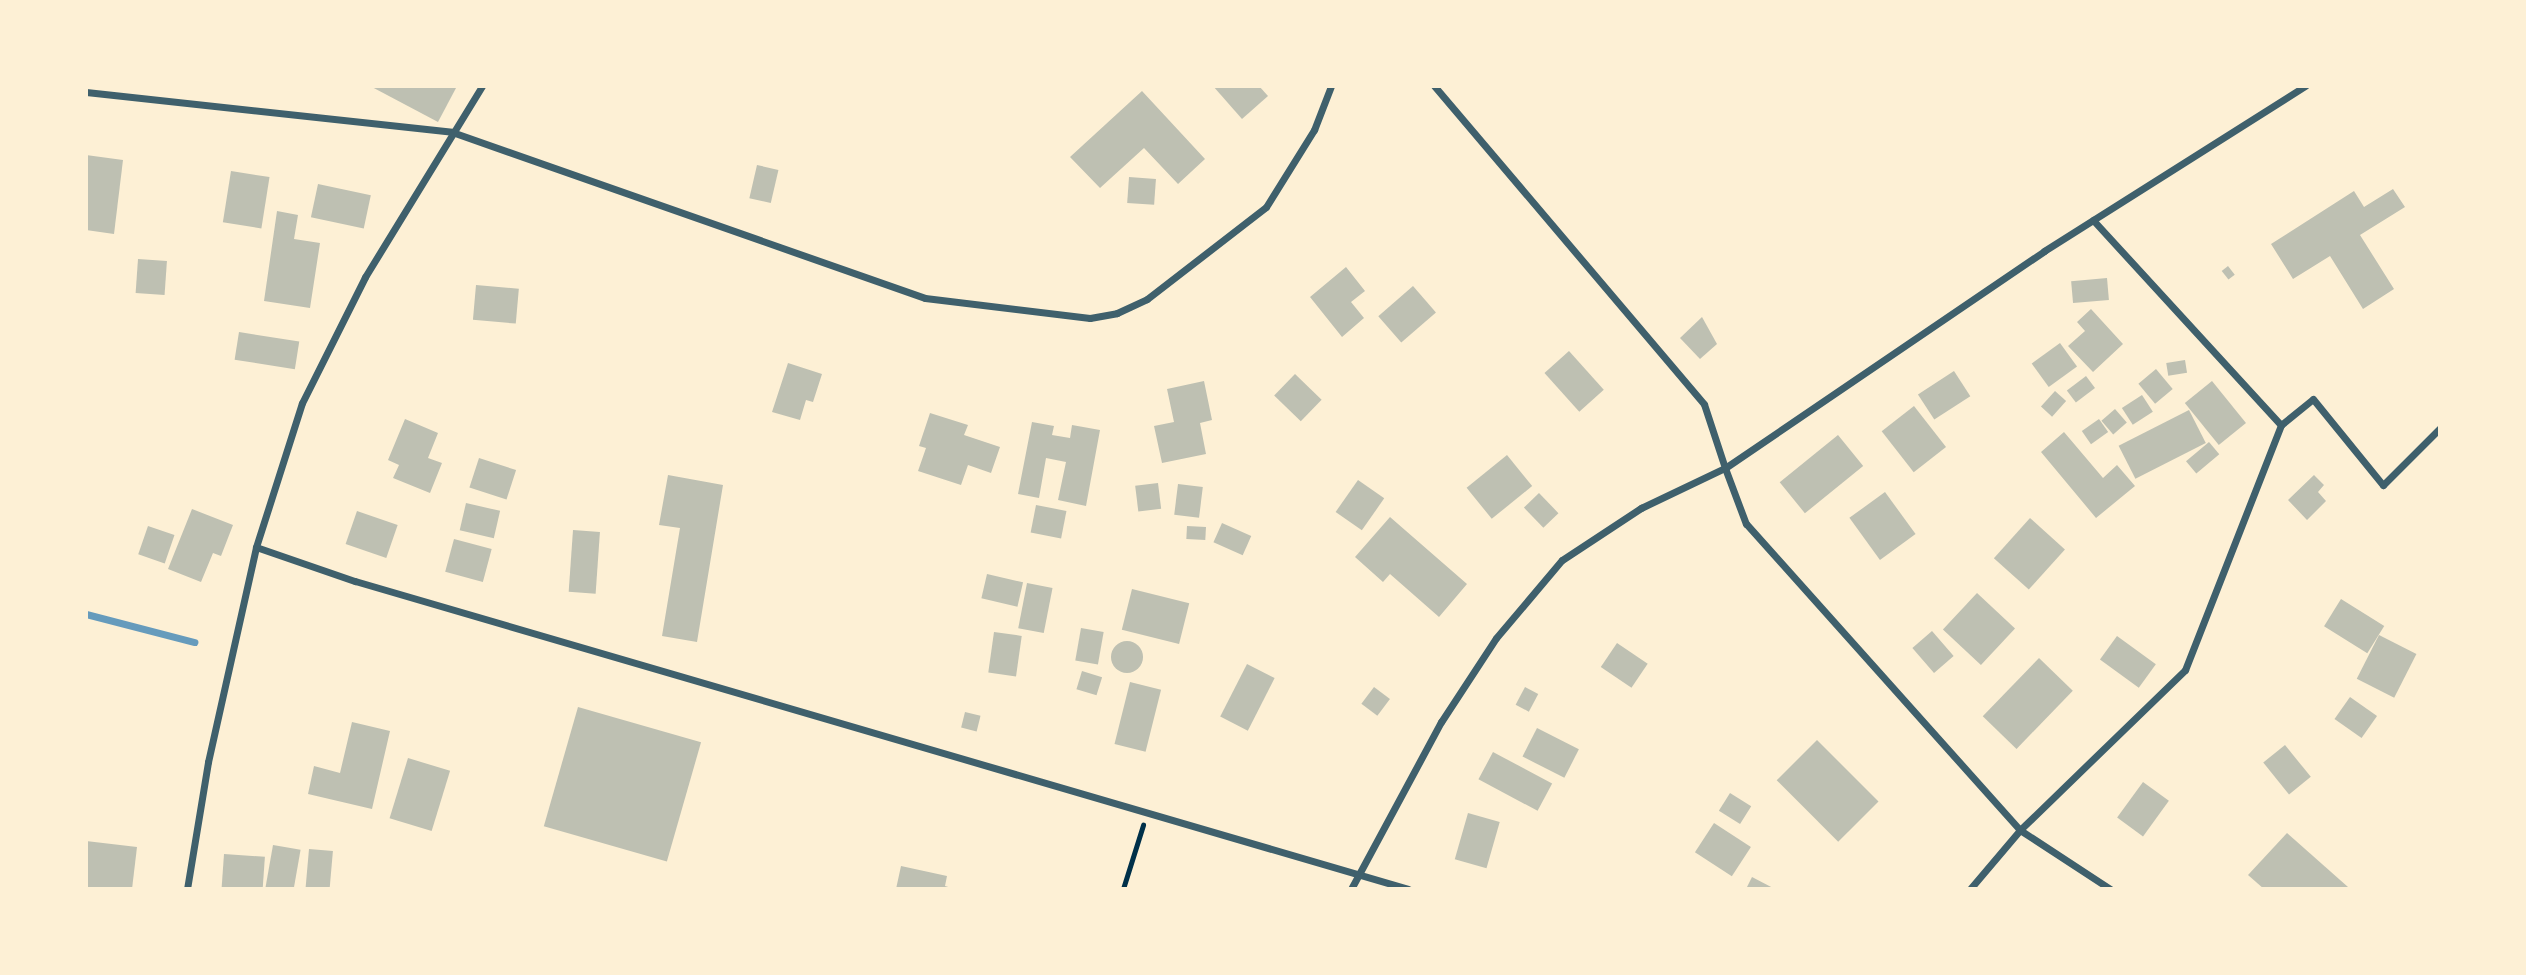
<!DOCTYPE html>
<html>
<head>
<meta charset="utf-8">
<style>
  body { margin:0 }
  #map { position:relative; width:2526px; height:975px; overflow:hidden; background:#fdf0d5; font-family:"Golos Text",sans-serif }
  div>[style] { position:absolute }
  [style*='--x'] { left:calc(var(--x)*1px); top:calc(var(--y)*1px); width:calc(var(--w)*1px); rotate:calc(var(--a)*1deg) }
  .stream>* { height:7px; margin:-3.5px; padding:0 3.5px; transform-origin:3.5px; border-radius:3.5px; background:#669bbc }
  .building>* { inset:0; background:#bec0b2; transform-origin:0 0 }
  .round { border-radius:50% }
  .path>* { height:4.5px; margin:-2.25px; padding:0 2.25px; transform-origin:2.25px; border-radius:2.25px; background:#003049 }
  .minor>* { height:7px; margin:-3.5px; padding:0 3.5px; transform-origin:3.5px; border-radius:3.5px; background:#3f606c }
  span { translate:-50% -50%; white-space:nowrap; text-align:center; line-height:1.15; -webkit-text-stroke:5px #fdf0d5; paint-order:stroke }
  .frame { position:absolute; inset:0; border:88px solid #fdf0d5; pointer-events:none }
</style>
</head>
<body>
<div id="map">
  <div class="stream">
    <div style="--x:86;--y:614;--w:112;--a:14.5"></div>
  </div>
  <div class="building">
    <div style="clip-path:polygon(370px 86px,452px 86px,456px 88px,438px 122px)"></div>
    <div style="clip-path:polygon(1213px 86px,1259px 86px,1268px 96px,1242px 119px)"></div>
    <div style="clip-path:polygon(1142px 91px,1205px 159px,1178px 184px,1144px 148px,1100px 188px,1070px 157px)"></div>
    <div style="clip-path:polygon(86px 155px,123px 160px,114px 234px,86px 230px)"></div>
    <div style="left:757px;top:165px;width:22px;height:34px;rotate:13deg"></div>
    <div style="left:231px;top:171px;width:39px;height:52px;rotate:9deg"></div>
    <div style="left:1129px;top:177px;width:27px;height:26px;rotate:4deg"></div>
    <div style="left:318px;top:184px;width:54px;height:34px;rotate:12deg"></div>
    <div style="clip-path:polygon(2393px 189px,2405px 207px,2360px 235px,2394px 289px,2363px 309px,2330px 256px,2293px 279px,2271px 244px,2354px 191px,2364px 207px)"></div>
    <div style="clip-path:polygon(277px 211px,298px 215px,294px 239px,320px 243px,310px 308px,264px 301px)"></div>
    <div style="left:138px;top:259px;width:29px;height:34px;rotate:4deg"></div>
    <div style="left:2228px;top:266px;width:11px;height:8px;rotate:52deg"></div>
    <div style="clip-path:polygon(1346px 267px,1365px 291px,1351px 302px,1364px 318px,1342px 337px,1310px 297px)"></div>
    <div style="left:2107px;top:278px;width:22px;height:36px;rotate:85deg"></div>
    <div style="left:476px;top:285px;width:43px;height:35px;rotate:5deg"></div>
    <div style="left:1413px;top:286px;width:35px;height:46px;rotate:49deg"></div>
    <div style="clip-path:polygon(2091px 309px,2123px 344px,2093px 372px,2068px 346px,2085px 331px,2077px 322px)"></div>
    <div style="clip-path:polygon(1702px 317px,1717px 344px,1700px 359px,1680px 338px)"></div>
    <div style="left:239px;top:332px;width:61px;height:28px;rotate:9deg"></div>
    <div style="left:2060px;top:343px;width:29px;height:35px;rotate:54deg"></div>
    <div style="left:1569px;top:351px;width:52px;height:33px;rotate:48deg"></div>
    <div style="left:2185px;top:360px;width:13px;height:19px;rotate:81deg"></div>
    <div style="clip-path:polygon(788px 363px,822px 374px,813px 402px,806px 400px,800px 420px,772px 412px)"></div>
    <div style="left:2156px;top:369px;width:26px;height:23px;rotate:50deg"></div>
    <div style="left:1954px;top:371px;width:30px;height:43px;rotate:57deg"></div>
    <div style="left:1295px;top:374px;width:37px;height:30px;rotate:44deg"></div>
    <div style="left:2086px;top:376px;width:15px;height:24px;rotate:53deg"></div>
    <div style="clip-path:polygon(1204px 381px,1212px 420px,1200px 423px,1206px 454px,1162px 463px,1154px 426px,1174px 422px,1167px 389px)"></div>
    <div style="left:2212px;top:381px;width:54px;height:35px;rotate:51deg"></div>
    <div style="left:2055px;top:391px;width:15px;height:21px;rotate:42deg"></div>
    <div style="left:2142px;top:395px;width:20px;height:24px;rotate:57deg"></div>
    <div style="left:1914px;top:406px;width:52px;height:41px;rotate:52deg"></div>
    <div style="left:2115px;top:409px;width:18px;height:18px;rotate:49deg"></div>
    <div style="left:2189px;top:410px;width:37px;height:79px;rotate:63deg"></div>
    <div style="clip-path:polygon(930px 413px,968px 425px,964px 435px,1000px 447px,991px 473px,968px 465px,961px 485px,918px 471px,926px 448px,919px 446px)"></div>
    <div style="clip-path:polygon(405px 419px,438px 433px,428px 458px,442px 463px,430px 493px,393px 478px,399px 465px,388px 460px)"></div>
    <div style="left:2099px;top:419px;width:16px;height:21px;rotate:55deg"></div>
    <div style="clip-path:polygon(1032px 422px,1054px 426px,1052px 435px,1070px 438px,1072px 425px,1100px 430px,1086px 506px,1058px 500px,1066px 462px,1046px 458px,1039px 498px,1018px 494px)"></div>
    <div style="clip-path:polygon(2064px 432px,2103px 478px,2117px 465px,2135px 486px,2096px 518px,2041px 452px)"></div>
    <div style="left:1838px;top:435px;width:40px;height:75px;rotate:51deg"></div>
    <div style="left:2209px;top:442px;width:16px;height:30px;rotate:50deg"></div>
    <div style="left:1507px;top:455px;width:40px;height:52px;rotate:51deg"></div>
    <div style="left:479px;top:458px;width:39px;height:31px;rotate:18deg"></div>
    <div style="clip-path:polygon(668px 475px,723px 485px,697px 642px,662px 636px,680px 528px,659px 525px)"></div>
    <div style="clip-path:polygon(2314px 475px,2324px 485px,2318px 492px,2326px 501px,2307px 520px,2288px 500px)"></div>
    <div style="left:1358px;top:480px;width:32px;height:39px;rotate:35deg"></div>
    <div style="left:1158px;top:483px;width:26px;height:23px;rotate:83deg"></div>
    <div style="left:1178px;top:484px;width:25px;height:31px;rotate:7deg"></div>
    <div style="left:1885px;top:492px;width:52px;height:44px;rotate:54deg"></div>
    <div style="left:1539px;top:493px;width:28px;height:21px;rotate:46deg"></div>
    <div style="left:466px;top:503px;width:35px;height:28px;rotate:13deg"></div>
    <div style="left:1036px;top:505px;width:31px;height:28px;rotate:11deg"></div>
    <div style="clip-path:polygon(192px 509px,233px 525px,221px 556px,213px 553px,201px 582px,168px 569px)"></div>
    <div style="left:357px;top:511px;width:43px;height:35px;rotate:19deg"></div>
    <div style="clip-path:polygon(1390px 517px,1467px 584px,1439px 617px,1390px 574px,1383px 582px,1355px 557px)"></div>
    <div style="left:2030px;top:518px;width:47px;height:54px;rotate:42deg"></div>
    <div style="left:1222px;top:523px;width:32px;height:21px;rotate:24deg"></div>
    <div style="left:148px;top:526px;width:28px;height:30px;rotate:19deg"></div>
    <div style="left:1187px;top:526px;width:19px;height:13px;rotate:3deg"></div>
    <div style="left:573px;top:530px;width:27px;height:62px;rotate:4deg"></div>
    <div style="left:454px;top:539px;width:39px;height:34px;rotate:15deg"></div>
    <div style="left:987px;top:574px;width:37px;height:25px;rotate:13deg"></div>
    <div style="left:1027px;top:583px;width:26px;height:46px;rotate:11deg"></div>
    <div style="left:1132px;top:589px;width:59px;height:42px;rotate:14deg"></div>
    <div style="left:1977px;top:593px;width:52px;height:50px;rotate:43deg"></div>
    <div style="left:2341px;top:599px;width:51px;height:32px;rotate:32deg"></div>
    <div style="left:1081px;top:628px;width:23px;height:33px;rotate:10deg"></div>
    <div style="left:1932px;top:631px;width:33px;height:26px;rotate:49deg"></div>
    <div style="left:994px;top:632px;width:28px;height:41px;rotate:8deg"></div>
    <div style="left:2379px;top:635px;width:42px;height:49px;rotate:27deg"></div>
    <div style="left:2117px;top:636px;width:48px;height:29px;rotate:36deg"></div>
    <div class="round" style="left:1111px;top:641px;width:32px;height:32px"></div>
    <div style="left:1617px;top:643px;width:37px;height:29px;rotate:34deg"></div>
    <div style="left:2039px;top:658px;width:47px;height:81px;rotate:44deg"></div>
    <div style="left:1247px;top:664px;width:31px;height:59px;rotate:27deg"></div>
    <div style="left:1082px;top:671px;width:21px;height:19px;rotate:17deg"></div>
    <div style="left:1130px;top:682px;width:32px;height:64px;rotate:14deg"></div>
    <div style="left:1374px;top:687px;width:20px;height:21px;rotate:37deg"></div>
    <div style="left:1525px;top:687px;width:15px;height:20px;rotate:28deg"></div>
    <div style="left:2350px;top:697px;width:33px;height:27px;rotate:35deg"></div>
    <div style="left:578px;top:707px;width:128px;height:124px;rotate:16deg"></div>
    <div style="left:965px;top:712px;width:16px;height:16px;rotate:14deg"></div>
    <div style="clip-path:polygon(352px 722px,390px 731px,372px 809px,308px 794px,314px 766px,340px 773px)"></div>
    <div style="left:1537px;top:728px;width:47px;height:32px;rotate:27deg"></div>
    <div style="left:1817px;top:740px;width:87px;height:57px;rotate:45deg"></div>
    <div style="left:2285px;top:745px;width:41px;height:28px;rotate:51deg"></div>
    <div style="left:1493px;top:752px;width:67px;height:31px;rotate:28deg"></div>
    <div style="left:408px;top:758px;width:44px;height:63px;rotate:17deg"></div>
    <div style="left:2143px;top:782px;width:32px;height:44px;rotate:36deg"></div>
    <div style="left:1730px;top:793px;width:25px;height:21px;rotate:32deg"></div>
    <div style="left:1468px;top:813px;width:33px;height:48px;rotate:16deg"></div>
    <div style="left:1714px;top:823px;width:44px;height:35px;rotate:33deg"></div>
    <div style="clip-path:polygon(2287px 833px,2348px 887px,2345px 889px,2264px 889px,2248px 875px)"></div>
    <div style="clip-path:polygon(86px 841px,137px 847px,132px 889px,86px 889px)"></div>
    <div style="left:273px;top:845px;width:28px;height:44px;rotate:10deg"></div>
    <div style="left:309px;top:849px;width:24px;height:40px;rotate:5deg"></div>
    <div style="left:224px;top:854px;width:41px;height:35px;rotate:4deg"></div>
    <div style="clip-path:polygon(901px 866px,947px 876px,945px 886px,955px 889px,896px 889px)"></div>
    <div style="clip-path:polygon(1752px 877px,1775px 889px,1746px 889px)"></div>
  </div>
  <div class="path">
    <div style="--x:1123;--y:889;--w:67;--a:-72.6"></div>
  </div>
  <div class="minor">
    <div style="--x:86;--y:92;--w:368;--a:6.2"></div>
    <div style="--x:452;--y:132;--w:501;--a:19.34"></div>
    <div style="--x:925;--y:298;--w:166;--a:6.9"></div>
    <div style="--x:1090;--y:318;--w:27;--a:-10"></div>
    <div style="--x:1117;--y:313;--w:33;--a:-25"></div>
    <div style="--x:1147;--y:299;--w:150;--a:-37.7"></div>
    <div style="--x:1266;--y:207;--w:91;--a:-58.1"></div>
    <div style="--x:1314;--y:130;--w:47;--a:-68.9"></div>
    <div style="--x:2093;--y:220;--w:278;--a:47.5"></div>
    <div style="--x:2281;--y:425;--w:263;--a:111.4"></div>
    <div style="--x:2185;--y:670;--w:230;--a:135.9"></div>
    <div style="--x:2020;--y:830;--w:108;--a:33.2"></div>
    <div style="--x:2281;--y:425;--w:41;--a:-39.1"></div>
    <div style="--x:2313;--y:399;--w:111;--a:50.9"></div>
    <div style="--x:2383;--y:485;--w:81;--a:-45"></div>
    <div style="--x:256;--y:547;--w:105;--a:19"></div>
    <div style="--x:355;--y:581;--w:1097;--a:16.3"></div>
    <div style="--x:187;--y:889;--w:129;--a:-80.6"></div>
    <div style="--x:208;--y:762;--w:220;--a:-77.4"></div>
    <div style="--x:256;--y:547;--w:151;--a:-72.3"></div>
    <div style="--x:302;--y:403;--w:141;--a:-63.4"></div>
    <div style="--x:365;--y:277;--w:224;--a:-58.5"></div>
    <div style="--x:1351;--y:889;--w:190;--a:-61.7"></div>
    <div style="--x:1441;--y:722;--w:100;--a:-56.8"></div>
    <div style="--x:1496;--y:638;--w:102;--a:-49.8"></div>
    <div style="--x:1562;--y:560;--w:95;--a:-33.4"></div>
    <div style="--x:1641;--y:508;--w:93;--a:-25.5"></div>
    <div style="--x:1725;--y:468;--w:67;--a:-108.2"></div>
    <div style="--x:1704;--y:404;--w:417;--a:-130.3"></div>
    <div style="--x:1970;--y:889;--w:77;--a:-49.7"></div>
    <div style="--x:2020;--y:830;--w:411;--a:-131.8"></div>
    <div style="--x:1746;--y:524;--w:60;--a:-110.6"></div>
    <div style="--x:1725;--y:468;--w:386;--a:-34.2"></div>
    <div style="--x:2044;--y:251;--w:309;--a:-32.3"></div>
  </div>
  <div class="frame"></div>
</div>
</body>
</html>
